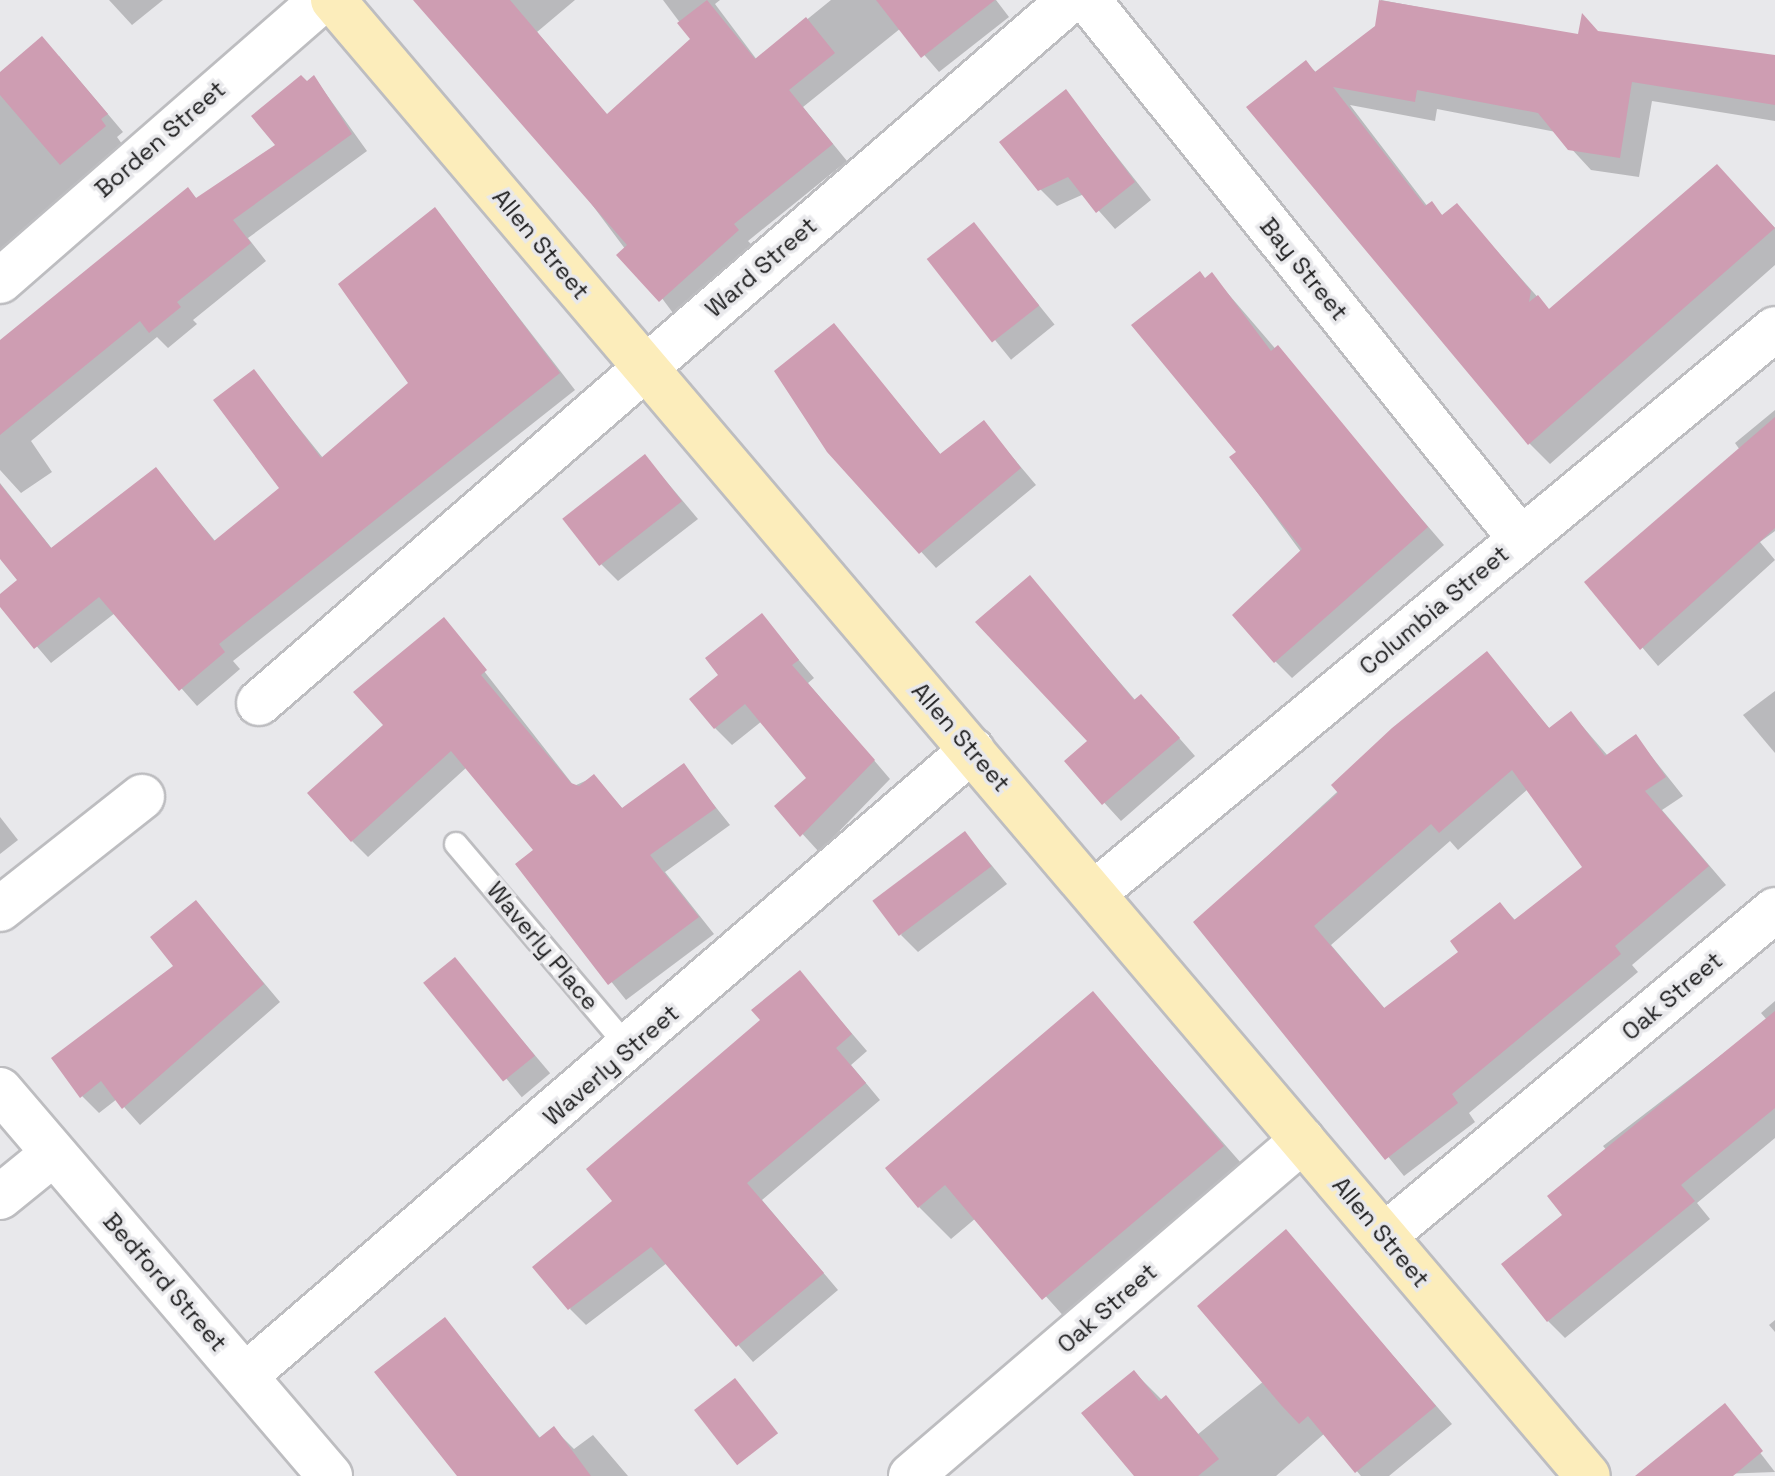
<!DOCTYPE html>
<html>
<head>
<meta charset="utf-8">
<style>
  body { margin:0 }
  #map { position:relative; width:1775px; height:1476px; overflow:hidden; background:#e8e8eb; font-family:"Space Grotesk",sans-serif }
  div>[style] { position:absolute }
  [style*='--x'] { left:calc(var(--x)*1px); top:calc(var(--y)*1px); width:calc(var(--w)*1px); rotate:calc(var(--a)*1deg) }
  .shadow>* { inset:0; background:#0003; transform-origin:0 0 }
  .building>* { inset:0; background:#ce9db2; transform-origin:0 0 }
  .roads { filter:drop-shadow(2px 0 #bdbdc0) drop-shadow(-2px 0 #bdbdc0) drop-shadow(0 2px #bdbdc0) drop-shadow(0 -2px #bdbdc0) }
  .lane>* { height:22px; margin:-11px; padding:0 11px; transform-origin:11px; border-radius:11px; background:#fff }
  .street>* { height:44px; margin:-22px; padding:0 22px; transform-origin:22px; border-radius:22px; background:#fff }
  .secondary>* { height:44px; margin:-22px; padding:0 22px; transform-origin:22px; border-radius:22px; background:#fcedbb }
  span { translate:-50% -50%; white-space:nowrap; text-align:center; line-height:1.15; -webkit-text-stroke:7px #e8e8eb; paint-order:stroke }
  .street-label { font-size:24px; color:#1f1f20 }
</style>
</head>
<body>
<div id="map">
  <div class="shadow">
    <div style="clip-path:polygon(109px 0,163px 0,132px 25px)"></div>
    <div style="clip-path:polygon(439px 0,575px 0,537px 32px,608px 116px,693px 40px,663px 0,720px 0,715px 4px,757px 60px,831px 0,996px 0,1009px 17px,939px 72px,901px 28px,803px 107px,847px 161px,748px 241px,754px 247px,676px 317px)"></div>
    <div style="clip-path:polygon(1381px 0,1580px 37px,1775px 58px,1775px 121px,1652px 101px,1639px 177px,1591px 170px,1556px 132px,1437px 109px,1435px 121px,1350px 105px,1428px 207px,1444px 216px,1457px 206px,1550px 311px,1737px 187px,1775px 228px,1775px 265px,1550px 464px,1530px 444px,1306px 63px,1317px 73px,1376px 27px)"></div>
    <div style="clip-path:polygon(59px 56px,123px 132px,117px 137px,122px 144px,0 249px,0 75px)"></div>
    <div style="clip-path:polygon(314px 77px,367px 151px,248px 238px,266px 261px,193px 320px,197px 324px,168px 348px,157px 337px,31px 441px,52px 472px,21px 493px,0 470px,0 343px,188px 190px,198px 200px,278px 145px)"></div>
    <div style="clip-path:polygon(1066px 92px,1151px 200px,1115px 229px,1084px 194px,1057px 206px,1040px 189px)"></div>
    <div style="clip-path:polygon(435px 209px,575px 390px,233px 661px,240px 669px,197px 706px,115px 613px,51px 663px,0 603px,20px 581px,0 556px,0 483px,53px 550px,156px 470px,216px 542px,282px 488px,254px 372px,323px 458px,411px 383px)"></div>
    <div style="left:974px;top:225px;width:128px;height:56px;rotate:51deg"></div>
    <div style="clip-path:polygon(1212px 275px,1444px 545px,1292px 678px,1275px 661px,1301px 552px,1232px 458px,1239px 452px,1206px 280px)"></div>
    <div style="clip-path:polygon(834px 326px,942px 456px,984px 423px,1036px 485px,936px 568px,829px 451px)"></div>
    <div style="clip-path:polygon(1775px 410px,1775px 531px,1760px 542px,1775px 560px,1658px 666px,1587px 582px,1740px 450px,1735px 443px)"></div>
    <div style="clip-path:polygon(645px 456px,698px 519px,618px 581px,601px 564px)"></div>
    <div style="clip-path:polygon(1030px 578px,1136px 701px,1158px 714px,1195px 756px,1121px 821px,1066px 761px,1090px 741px)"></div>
    <div style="clip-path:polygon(762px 616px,814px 678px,808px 683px,890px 779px,819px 852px,777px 806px,809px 778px,762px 721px,732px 745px,715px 728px,721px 675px)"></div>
    <div style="clip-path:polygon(444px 620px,574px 786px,594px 777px,623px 809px,683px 766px,730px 825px,665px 872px,714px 934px,626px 1000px,517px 864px,536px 850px,467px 767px,368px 857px,352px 841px,385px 725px)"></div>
    <div style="clip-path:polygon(evenodd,1487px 654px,1550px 729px,1571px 713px,1608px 756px,1636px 737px,1683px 796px,1662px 810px,1726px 885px,1632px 965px,1638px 972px,1469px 1113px,1475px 1122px,1404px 1176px,1196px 922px,1487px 654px,1528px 789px,1584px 867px,1516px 921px,1500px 904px,1461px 952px,1386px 1010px,1331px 945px,1450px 841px,1458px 850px,1528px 789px)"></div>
    <div style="clip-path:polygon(1775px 691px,1775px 753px,1743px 715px)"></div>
    <div style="clip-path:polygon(0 817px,18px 840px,0 854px)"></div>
    <div style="clip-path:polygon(965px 833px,1007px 884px,918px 952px,901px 935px)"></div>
    <div style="clip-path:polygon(196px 902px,280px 1002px,140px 1125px,117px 1099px,99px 1113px,82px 1096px,176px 966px)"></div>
    <div style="left:455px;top:960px;width:148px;height:37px;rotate:50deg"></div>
    <div style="clip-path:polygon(800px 973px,867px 1051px,851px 1065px,880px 1100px,762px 1200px,838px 1290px,753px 1362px,667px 1263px,586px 1325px,570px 1309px,615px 1201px)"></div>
    <div style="clip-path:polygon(1093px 994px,1255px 1179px,1076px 1330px,976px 1218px,951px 1239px,919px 1207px)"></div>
    <div style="clip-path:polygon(1775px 1001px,1775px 1138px,1697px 1203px,1710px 1219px,1565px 1338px,1548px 1321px,1565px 1216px,1608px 1152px,1603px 1146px,1767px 1020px,1761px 1013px)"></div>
    <div style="clip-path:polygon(1286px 1232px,1452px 1424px,1389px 1476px,1361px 1476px,1325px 1433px,1276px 1476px,1136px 1476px,1134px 1372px,1197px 1435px,1264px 1381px)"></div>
    <div style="clip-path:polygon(445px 1319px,541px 1439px,554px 1429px,574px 1449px,593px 1435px,628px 1476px,459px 1476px)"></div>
    <div style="clip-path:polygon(1775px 1320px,1775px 1332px,1769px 1325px)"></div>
    <div style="clip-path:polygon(1724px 1406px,1775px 1472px,1668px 1476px)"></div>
  </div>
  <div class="building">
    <div style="clip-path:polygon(413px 0,510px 0,607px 114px,690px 39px,677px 23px,707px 0,755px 59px,806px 17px,835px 53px,789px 90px,833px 144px,734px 224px,739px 230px,659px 302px,616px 255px,627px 245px)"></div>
    <div style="clip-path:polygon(876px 0,995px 0,921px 58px)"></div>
    <div style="clip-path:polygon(1379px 0,1578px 34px,1582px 13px,1598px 31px,1775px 55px,1775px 105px,1632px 82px,1620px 158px,1568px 150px,1538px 113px,1417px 90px,1415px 102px,1333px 87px,1425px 206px,1432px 201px,1442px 215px,1457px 203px,1531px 291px,1529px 302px,1538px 295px,1549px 309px,1717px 164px,1775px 228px,1528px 445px,1246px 107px,1306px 60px,1315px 72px,1375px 26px)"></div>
    <div style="clip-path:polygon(42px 36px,108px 114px,101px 119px,106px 126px,60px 165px,0 95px,0 72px)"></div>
    <div style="clip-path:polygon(301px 75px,307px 81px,314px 75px,352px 134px,233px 220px,251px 243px,177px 302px,181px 307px,149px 333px,140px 321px,0 435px,0 340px,188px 187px,196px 198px,275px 145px,251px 116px)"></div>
    <div style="clip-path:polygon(1066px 89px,1135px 182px,1096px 213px,1068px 177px,1038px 191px,999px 142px)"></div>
    <div style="clip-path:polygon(435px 207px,560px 373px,219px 644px,225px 652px,179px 691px,99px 597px,34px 649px,0 607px,0 594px,17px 580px,0 559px,0 484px,51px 548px,156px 467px,214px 541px,279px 488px,213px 400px,254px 369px,321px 458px,408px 383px,338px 284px)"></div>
    <div style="left:974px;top:222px;width:106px;height:60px;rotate:52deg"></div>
    <div style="clip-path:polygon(1200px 271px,1205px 278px,1212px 272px,1271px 351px,1278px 345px,1428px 527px,1274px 663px,1232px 615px,1302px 549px,1229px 457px,1236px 452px,1131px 325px)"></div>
    <div style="clip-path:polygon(834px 323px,940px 454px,984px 420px,1021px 468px,919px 554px,827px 452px,774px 371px)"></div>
    <div style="clip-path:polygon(1775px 417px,1775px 528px,1640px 650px,1584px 582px)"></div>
    <div style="left:645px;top:454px;width:60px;height:105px;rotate:52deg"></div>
    <div style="clip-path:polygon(1030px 575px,1134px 700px,1141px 694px,1180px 738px,1102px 805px,1064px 761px,1087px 741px,975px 622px)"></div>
    <div style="clip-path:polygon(762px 613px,799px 660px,792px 665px,875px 760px,800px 837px,774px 806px,806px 778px,745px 704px,714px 729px,689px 699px,718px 675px,705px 658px)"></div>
    <div style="clip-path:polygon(444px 617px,487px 670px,481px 675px,571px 783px,579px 786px,594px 774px,622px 808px,684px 763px,716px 808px,650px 855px,699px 917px,608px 985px,515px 864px,533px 850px,451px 751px,351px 842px,307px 793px,383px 725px,353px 692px)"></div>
    <div style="clip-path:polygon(evenodd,1487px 651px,1549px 728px,1571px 711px,1605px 756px,1636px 734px,1666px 777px,1645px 791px,1709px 866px,1615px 946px,1621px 954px,1452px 1094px,1458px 1103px,1385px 1160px,1193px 922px,1338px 793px,1331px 785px,1392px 728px,1487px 651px,1512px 770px,1582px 867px,1514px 920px,1500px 902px,1450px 941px,1458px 952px,1384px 1008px,1314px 926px,1431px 824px,1439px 833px,1512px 770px)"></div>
    <div style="left:965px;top:831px;width:44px;height:116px;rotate:53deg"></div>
    <div style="clip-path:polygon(196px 900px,264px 984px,122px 1109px,101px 1081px,80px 1098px,51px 1058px,173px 966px,150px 937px)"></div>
    <div style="left:455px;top:957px;width:127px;height:41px;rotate:51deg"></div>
    <div style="clip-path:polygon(800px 970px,852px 1034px,836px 1048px,866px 1083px,747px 1183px,824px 1273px,736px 1347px,651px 1247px,568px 1310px,532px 1267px,612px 1201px,586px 1169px,760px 1020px,751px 1010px)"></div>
    <div style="clip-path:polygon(1093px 991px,1224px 1146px,1042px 1300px,945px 1185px,918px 1208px,885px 1168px)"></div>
    <div style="clip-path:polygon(1775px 1011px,1775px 1108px,1681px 1185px,1695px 1201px,1547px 1322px,1501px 1264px,1562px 1215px,1547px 1196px)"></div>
    <div style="clip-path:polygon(1286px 1229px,1436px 1406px,1355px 1473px,1308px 1416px,1299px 1424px,1282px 1406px,1197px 1306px)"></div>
    <div style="clip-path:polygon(445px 1317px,539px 1438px,554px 1426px,591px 1476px,457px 1476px,374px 1372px)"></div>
    <div style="clip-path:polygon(1134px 1370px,1159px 1401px,1166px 1395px,1219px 1459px,1198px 1476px,1134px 1476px,1081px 1413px)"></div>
    <div style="left:735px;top:1378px;width:70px;height:52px;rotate:52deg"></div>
    <div style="clip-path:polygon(1725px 1403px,1763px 1451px,1733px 1476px,1635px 1476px)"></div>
  </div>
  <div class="roads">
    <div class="lane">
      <div style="--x:456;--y:844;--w:269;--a:49.7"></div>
    </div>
    <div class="street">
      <div style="--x:1088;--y:0;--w:690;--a:51.24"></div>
      <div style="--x:0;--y:281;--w:427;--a:-41.1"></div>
      <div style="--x:259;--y:703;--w:1073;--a:-40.92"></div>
      <div style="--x:1094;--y:893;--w:884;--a:-39.63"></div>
      <div style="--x:0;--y:909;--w:181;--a:-38.3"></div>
      <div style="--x:0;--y:1090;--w:508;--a:49.47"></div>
      <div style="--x:0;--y:1197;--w:68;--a:-39.1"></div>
      <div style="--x:1384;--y:1236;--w:509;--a:-39.82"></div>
      <div style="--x:246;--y:1375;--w:958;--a:-40.72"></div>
      <div style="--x:911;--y:1476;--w:516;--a:-40.6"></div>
    </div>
    <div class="secondary">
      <div style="--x:333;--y:0;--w:1937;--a:49.63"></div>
    </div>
  </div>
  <div class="street-label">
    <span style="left:160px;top:139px;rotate:-41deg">Borden Street</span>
    <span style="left:541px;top:244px;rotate:50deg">Allen Street</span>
    <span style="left:761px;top:267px;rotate:-41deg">Ward Street</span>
    <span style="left:1304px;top:269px;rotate:51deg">Bay Street</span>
    <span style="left:1434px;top:610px;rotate:-40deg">Columbia Street</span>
    <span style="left:961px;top:737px;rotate:49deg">Allen Street</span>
    <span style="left:543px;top:946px;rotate:50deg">Waverly Place</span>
    <span style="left:1672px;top:996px;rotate:-40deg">Oak Street</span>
    <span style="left:611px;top:1065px;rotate:-41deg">Waverly Street</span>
    <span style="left:1381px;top:1232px;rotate:50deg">Allen Street</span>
    <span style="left:165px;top:1282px;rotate:49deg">Bedford Street</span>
    <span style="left:1107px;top:1308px;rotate:-41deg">Oak Street</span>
  </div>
</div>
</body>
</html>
